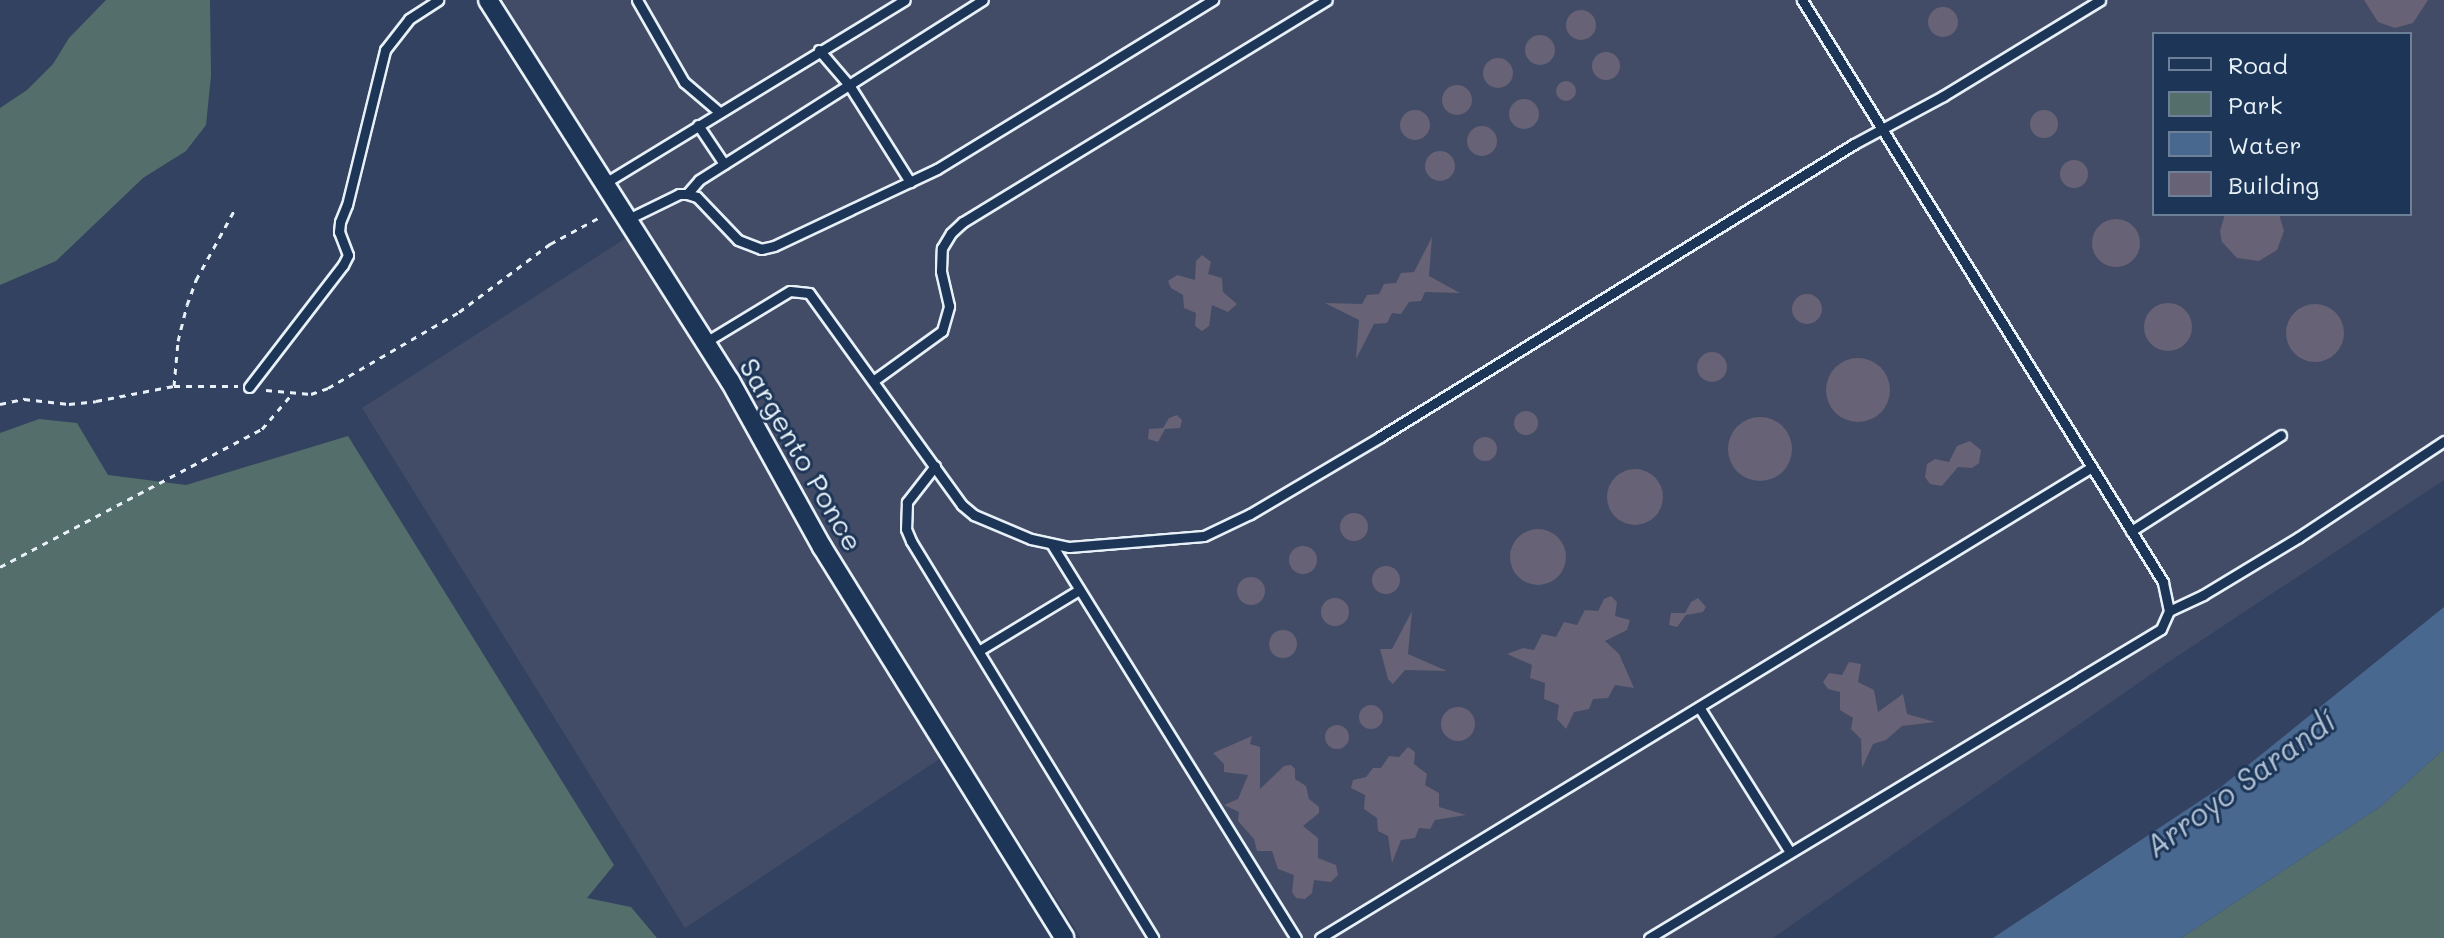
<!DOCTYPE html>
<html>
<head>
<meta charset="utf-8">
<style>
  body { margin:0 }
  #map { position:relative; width:2444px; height:938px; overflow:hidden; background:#334260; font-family:Mali,sans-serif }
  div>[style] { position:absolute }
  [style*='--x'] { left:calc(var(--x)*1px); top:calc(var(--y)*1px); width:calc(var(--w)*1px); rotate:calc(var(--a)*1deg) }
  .built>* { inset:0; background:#434c66 }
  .green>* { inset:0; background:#546e6b }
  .water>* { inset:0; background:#49688f }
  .building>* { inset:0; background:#676275 }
  .round { border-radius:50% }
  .path>* { height:3px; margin-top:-1.5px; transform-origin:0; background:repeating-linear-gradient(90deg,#e8f1f8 0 6px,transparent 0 12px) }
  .roads { filter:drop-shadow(2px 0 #e8f1f8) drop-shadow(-2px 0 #e8f1f8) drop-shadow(0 2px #e8f1f8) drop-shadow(0 -2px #e8f1f8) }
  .service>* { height:9px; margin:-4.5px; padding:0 4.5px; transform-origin:4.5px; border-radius:4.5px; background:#1d3557 }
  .minor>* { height:18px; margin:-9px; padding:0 9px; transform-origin:9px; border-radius:9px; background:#1d3557 }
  span { translate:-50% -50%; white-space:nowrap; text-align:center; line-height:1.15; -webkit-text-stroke:6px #1d3557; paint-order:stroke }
  .street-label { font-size:28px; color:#e8f1f8 }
  .water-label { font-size:30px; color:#b0c1d3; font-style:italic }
  .legend { position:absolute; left:2152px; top:32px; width:260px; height:184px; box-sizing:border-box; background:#1d3557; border:2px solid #6e8097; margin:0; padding:10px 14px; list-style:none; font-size:24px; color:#e8f1f8 }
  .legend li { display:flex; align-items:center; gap:16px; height:40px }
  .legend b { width:40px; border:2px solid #6e8097 }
</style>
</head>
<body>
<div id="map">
  <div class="built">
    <div style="clip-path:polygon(evenodd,503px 0,2444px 0,2444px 480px,2167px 663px,1773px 938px,1081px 938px,959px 746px,685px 928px,362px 408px,640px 229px,503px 0,2154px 34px,2410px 34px,2410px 214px,2154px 214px,2154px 34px)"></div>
  </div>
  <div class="green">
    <div style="clip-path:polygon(106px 0,210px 0,211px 76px,206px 125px,186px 151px,143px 178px,56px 261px,0 285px,0 108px,27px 90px,53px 64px,69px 38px)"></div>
    <div style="clip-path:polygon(39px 419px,77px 423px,108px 475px,186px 485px,348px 436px,614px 865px,587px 898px,631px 907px,657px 938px,0 938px,0 433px)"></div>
    <div style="clip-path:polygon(2444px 749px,2444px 938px,2181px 938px,2381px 806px)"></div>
  </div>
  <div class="water">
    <div style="clip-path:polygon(2444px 607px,2444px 749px,2381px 806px,2181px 938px,1993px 938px,2221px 787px)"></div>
  </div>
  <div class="building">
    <div style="clip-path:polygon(2364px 0,2428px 0,2413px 23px,2395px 28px,2378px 22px)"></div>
    <div class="round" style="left:1928px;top:7px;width:30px;height:30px"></div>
    <div class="round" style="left:1566px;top:10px;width:30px;height:30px"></div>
    <div class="round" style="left:1525px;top:35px;width:30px;height:30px"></div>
    <div class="round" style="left:1592px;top:52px;width:28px;height:28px"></div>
    <div class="round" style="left:1483px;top:58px;width:30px;height:30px"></div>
    <div class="round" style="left:1556px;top:81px;width:20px;height:20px"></div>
    <div class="round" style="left:1442px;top:85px;width:30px;height:30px"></div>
    <div class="round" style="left:1509px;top:99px;width:30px;height:30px"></div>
    <div class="round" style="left:2030px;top:110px;width:28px;height:28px"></div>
    <div class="round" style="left:1400px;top:110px;width:30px;height:30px"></div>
    <div class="round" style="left:1467px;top:126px;width:30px;height:30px"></div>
    <div class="round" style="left:1425px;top:151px;width:30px;height:30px"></div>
    <div class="round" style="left:2060px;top:160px;width:28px;height:28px"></div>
    <div style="clip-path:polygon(2225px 214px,2279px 214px,2284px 231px,2277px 250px,2259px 261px,2237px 258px,2222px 242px,2220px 231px)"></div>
    <div class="round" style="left:2092px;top:219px;width:48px;height:48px"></div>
    <div style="clip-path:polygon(1432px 237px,1429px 276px,1460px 293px,1425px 292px,1421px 301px,1409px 302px,1401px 314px,1392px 313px,1387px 323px,1374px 324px,1356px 359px,1359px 320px,1325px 303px,1362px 304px,1367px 295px,1379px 294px,1384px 284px,1396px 283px,1401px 273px,1414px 272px)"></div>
    <div style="clip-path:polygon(1202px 255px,1211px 262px,1208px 274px,1222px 278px,1223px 292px,1237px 304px,1228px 312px,1212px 305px,1209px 326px,1202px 331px,1195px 326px,1196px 313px,1184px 308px,1183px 295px,1171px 288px,1168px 281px,1177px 275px,1195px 280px,1196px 261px)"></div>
    <div class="round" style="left:1792px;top:294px;width:30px;height:30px"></div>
    <div class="round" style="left:2144px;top:303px;width:48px;height:48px"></div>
    <div class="round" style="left:2286px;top:304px;width:58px;height:58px"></div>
    <div class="round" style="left:1697px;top:352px;width:30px;height:30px"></div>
    <div class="round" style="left:1826px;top:358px;width:64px;height:64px"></div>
    <div class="round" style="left:1514px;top:411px;width:24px;height:24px"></div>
    <div style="clip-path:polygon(1177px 415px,1182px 420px,1180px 428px,1165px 429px,1158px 442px,1148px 439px,1149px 429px,1163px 428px,1169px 418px)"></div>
    <div class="round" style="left:1728px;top:417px;width:64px;height:64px"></div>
    <div class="round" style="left:1473px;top:437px;width:24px;height:24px"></div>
    <div style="clip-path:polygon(1970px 441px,1981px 450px,1979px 463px,1972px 468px,1958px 467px,1942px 486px,1930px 484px,1925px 477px,1927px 464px,1935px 459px,1949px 462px,1957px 446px)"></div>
    <div class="round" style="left:1607px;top:469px;width:56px;height:56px"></div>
    <div class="round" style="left:1340px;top:513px;width:28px;height:28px"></div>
    <div class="round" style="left:1510px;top:529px;width:56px;height:56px"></div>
    <div class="round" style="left:1289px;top:546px;width:28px;height:28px"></div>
    <div class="round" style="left:1372px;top:566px;width:28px;height:28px"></div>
    <div class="round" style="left:1237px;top:577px;width:28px;height:28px"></div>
    <div style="clip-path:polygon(1611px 596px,1617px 602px,1615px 616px,1630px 620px,1627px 630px,1605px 641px,1619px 654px,1634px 688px,1615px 685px,1608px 698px,1593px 699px,1589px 709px,1574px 712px,1566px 729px,1557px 719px,1559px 705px,1544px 699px,1545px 683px,1530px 678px,1532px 665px,1507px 654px,1523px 648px,1534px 650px,1542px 634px,1556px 637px,1564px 622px,1577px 625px,1585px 610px,1598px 611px,1604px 599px)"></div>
    <div class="round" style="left:1321px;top:598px;width:28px;height:28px"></div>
    <div style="clip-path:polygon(1698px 598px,1706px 607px,1703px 612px,1686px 615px,1677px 627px,1669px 625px,1671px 613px,1685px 613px,1691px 602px)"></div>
    <div style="clip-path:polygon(1412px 611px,1408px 654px,1447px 671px,1405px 670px,1393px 684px,1388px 679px,1380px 649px,1392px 649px)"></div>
    <div class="round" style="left:1269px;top:630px;width:28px;height:28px"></div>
    <div style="clip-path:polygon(1849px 662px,1861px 664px,1858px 682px,1874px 690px,1878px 712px,1903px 694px,1907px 714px,1935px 722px,1902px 726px,1886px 740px,1873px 744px,1862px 768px,1861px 739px,1851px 729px,1853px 718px,1840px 710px,1840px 692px,1828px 689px,1823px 682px,1829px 673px,1842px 675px)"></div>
    <div class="round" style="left:1359px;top:705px;width:24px;height:24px"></div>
    <div class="round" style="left:1441px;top:707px;width:34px;height:34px"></div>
    <div class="round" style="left:1325px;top:725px;width:24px;height:24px"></div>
    <div style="clip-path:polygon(1252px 736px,1250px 744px,1260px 747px,1260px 789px,1284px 766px,1291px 765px,1295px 769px,1295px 779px,1306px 786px,1309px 799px,1319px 807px,1319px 813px,1303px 826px,1318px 838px,1318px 858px,1336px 865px,1338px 875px,1331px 882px,1314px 880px,1312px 893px,1305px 899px,1296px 898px,1292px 892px,1294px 875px,1278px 869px,1272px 851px,1257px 851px,1254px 839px,1238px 821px,1239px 812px,1224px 805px,1238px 799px,1248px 775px,1224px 772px,1224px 764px,1213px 753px)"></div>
    <div style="clip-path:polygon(1408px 747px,1415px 752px,1414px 764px,1427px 774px,1425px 785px,1439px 793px,1439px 807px,1466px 815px,1435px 820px,1430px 829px,1419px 828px,1415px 838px,1401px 840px,1392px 863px,1388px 836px,1378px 831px,1377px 818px,1364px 809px,1365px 795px,1351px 788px,1353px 780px,1366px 777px,1373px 768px,1381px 768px,1389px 756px,1399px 757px)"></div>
  </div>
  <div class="path">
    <div style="--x:174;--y:386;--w:45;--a:-84.9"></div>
    <div style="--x:178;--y:341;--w:37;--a:-76"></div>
    <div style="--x:187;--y:305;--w:27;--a:-70"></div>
    <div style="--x:196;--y:280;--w:79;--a:-61.2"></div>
    <div style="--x:266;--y:390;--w:45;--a:5.1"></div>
    <div style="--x:311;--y:394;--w:18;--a:-19"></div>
    <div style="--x:328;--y:388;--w:151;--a:-30.1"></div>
    <div style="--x:459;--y:312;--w:114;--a:-36.8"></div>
    <div style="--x:550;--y:244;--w:59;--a:-28.3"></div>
    <div style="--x:0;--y:404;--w:25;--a:-12"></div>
    <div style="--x:24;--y:399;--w:45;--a:6.3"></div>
    <div style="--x:69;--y:404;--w:27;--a:-6"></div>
    <div style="--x:96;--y:401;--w:79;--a:-10.9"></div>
    <div style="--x:174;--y:386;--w:64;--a:0"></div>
    <div style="--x:0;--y:567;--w:296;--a:-27.8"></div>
    <div style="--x:262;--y:429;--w:46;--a:-49.4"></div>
  </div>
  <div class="roads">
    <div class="service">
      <div style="--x:637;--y:0;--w:95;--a:60.2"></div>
      <div style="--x:684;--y:82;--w:46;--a:40.6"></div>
      <div style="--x:819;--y:50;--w:46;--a:49.4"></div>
      <div style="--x:849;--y:85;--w:115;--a:57.8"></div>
      <div style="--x:698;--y:125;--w:47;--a:56.3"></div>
      <div style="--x:605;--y:183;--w:351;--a:-31.4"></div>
      <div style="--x:687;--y:194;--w:18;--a:-49"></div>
      <div style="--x:699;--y:180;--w:336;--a:-32.4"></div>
      <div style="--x:628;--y:219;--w:57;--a:-26.1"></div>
      <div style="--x:679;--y:194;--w:8;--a:0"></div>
      <div style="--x:687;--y:194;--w:10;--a:17"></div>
      <div style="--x:697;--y:197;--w:59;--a:46.4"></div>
      <div style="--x:738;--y:240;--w:25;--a:21"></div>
      <div style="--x:761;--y:249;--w:13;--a:-13"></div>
      <div style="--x:774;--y:246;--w:180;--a:-25.3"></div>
      <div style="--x:937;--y:169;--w:324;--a:-31.5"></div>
      <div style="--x:704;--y:343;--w:100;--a:-31.2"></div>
      <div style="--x:790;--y:291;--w:19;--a:6"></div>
      <div style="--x:809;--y:293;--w:261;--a:54.2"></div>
      <div style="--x:962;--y:505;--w:16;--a:40"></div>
      <div style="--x:974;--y:515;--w:62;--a:22.8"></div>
      <div style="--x:1031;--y:539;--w:39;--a:12"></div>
      <div style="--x:1069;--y:547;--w:135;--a:-4.7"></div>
      <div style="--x:1204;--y:536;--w:51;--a:-25.6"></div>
      <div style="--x:1250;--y:514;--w:151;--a:-30.6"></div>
      <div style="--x:1380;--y:437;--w:557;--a:-31.72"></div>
      <div style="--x:1854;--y:144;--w:101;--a:-28.3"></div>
      <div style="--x:1943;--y:96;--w:184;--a:-31.4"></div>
      <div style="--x:873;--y:381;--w:85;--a:-35.9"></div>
      <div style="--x:942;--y:331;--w:26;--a:-74"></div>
      <div style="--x:949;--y:306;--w:36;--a:-103"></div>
      <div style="--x:941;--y:271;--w:23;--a:-88"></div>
      <div style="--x:942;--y:248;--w:17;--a:-59"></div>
      <div style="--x:951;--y:233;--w:16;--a:-43"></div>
      <div style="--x:963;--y:222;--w:426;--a:-31.4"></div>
      <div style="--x:249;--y:387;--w:154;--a:-52.4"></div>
      <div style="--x:343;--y:265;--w:11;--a:-63"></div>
      <div style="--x:348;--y:255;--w:25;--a:-111"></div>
      <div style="--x:339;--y:232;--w:10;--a:-84"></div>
      <div style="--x:340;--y:222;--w:18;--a:-68"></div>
      <div style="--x:347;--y:205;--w:160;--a:-76.2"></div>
      <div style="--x:385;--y:50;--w:39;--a:-52"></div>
      <div style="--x:409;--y:19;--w:35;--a:-33"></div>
      <div style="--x:935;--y:466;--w:46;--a:127.9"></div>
      <div style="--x:907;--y:502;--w:27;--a:92"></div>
      <div style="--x:906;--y:529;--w:13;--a:67"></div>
      <div style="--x:911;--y:541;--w:465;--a:58.6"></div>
      <div style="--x:2131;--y:531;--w:178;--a:-32.6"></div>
      <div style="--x:1052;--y:545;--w:463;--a:58.2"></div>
      <div style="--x:2169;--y:611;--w:38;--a:-25"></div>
      <div style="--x:2203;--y:595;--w:112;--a:-31.1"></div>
      <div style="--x:2299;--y:537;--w:174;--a:-33.5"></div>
      <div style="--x:980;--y:650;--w:116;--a:-31.2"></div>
      <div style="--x:1699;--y:707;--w:171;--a:57.9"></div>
      <div style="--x:1320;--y:938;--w:904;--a:-31.39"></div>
      <div style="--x:1649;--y:938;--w:598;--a:-31.11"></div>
      <div style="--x:2161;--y:629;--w:20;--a:-66"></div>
      <div style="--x:2169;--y:611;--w:30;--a:-102"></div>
      <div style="--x:2163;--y:582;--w:685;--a:-121.81"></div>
    </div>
    <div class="minor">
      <div style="--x:488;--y:0;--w:451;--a:57.6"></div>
      <div style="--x:730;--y:381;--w:190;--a:61"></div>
      <div style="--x:822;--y:547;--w:460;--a:58.2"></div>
    </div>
  </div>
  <div class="street-label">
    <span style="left:802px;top:454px;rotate:60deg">Sargento Ponce</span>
  </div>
  <div class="water-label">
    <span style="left:2240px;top:783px;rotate:-36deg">Arroyo Sarandí</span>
  </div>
  <ul class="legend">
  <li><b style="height:10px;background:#1d3557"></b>Road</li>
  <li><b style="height:22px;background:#546e6b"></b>Park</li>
  <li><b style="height:22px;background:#49688f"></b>Water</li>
  <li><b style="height:22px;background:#676275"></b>Building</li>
  </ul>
</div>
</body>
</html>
